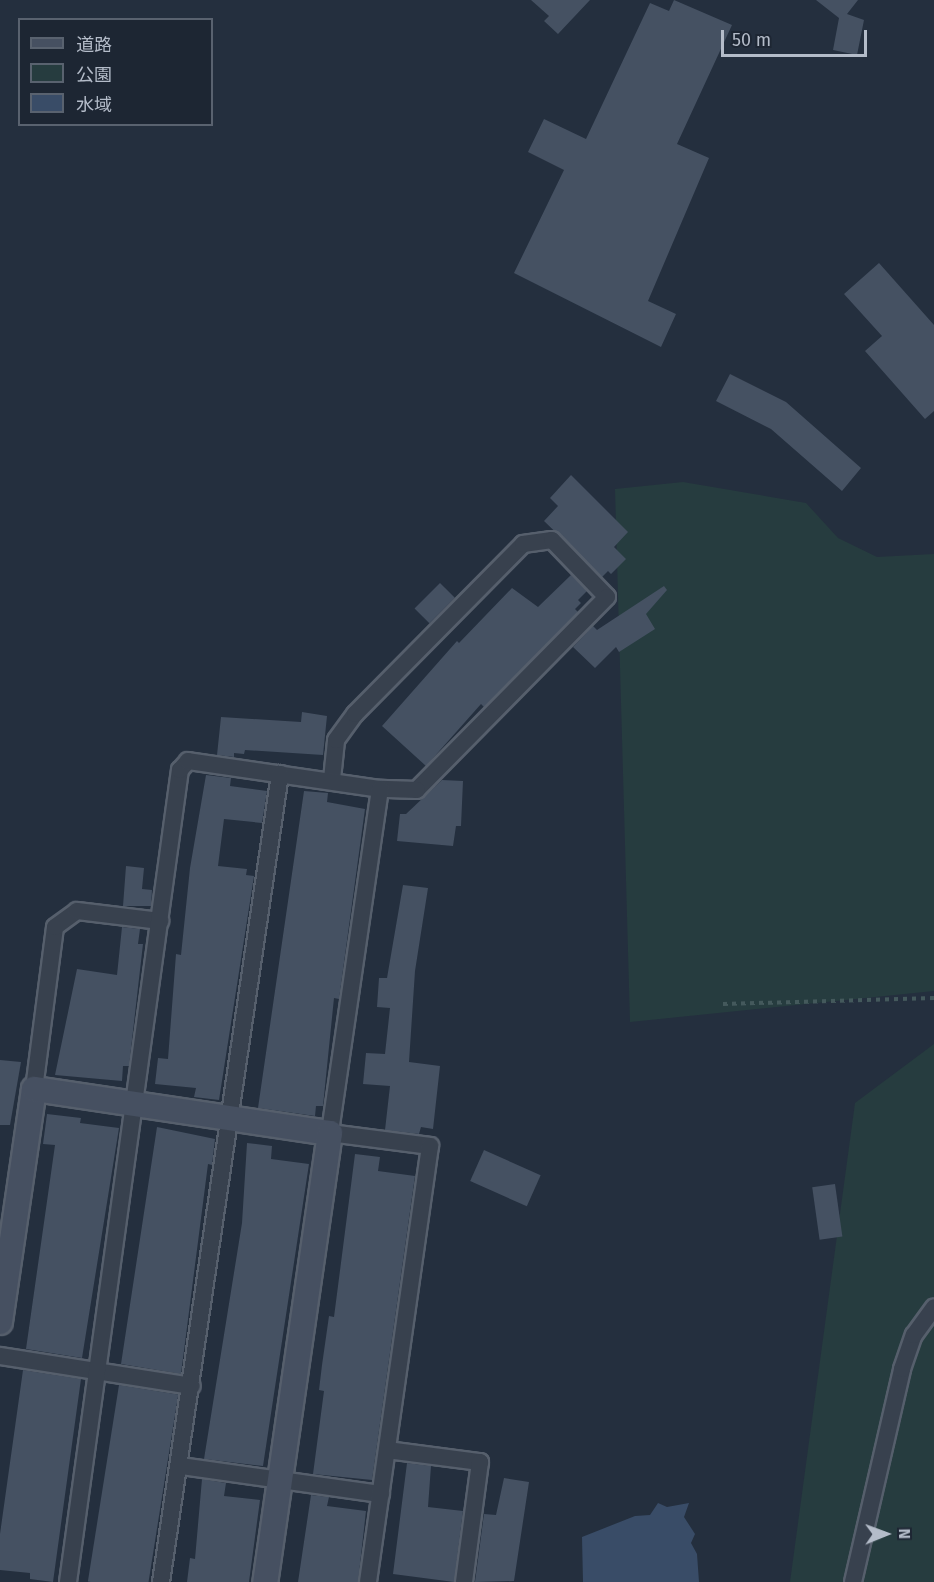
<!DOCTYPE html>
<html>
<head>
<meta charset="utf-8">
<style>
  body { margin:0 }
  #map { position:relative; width:934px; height:1582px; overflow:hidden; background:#242f3e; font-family:"Fira Sans","Noto Sans JP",sans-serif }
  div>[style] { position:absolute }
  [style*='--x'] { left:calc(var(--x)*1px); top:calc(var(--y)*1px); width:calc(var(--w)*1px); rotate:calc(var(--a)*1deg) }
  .green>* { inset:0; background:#263c3f }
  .water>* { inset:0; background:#394c67 }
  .building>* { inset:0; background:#455162; transform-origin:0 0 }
  .path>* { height:4px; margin-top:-2px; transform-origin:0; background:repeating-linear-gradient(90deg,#44595c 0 4.5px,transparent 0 9px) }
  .roads { filter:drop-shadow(2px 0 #565f6c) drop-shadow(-2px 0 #565f6c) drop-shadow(0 2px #565f6c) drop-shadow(0 -2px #565f6c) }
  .street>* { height:16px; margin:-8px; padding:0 8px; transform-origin:8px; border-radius:8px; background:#38414e }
  .secondary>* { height:24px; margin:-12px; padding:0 12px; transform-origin:12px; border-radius:12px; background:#465061 }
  span { translate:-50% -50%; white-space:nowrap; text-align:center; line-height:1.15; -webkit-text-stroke:5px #1d2633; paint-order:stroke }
  .legend { position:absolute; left:18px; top:18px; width:195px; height:108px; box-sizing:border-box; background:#1d2633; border:2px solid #59626f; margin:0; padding:8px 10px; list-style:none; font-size:18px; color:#b4bcc9 }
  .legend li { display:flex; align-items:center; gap:12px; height:30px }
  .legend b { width:30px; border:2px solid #59626f }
  .north { position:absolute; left:856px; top:1504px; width:60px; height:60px; -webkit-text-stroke:4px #1d2633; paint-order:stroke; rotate:89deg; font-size:16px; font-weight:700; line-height:24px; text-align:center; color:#b4bcc9 }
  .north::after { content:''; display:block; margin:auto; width:21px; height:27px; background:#b4bcc9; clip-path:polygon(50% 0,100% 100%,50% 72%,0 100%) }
  .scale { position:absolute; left:721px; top:30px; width:146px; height:27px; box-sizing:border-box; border:3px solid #b4bcc9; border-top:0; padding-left:8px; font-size:18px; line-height:21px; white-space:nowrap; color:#b4bcc9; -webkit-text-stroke:4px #1d2633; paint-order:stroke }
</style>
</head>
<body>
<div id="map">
  <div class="green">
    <div style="clip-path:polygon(683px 482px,806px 503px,838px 538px,877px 557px,934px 554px,934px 991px,630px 1022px,615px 489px)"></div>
    <div style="clip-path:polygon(934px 1044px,934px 1582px,790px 1582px,855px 1103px)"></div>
  </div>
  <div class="water">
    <div style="clip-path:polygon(658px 1503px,667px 1507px,689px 1503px,684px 1517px,695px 1534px,691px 1543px,697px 1554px,699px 1582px,583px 1582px,582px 1537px,635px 1516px,650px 1515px)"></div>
  </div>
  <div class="building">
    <div style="clip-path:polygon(531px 0,590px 0,558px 34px,544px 21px,549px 16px)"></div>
    <div style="clip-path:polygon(674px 0,732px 25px,677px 144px,709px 158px,648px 301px,676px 314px,661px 347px,514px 273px,564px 170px,528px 152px,544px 119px,586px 139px,650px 3px,669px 11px)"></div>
    <div style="clip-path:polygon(816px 0,858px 0,847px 14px,864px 20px,857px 55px,833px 50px,839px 18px)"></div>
    <div style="clip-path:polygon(879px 263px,934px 325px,934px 411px,925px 419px,865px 351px,882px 336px,844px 294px)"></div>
    <div style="clip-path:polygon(730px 374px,786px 402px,861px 468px,842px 491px,771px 429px,716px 401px)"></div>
    <div style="clip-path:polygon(571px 475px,628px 532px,614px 547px,626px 559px,611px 574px,608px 571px,602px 577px,544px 521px,558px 506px,550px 498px)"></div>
    <div style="clip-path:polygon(571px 575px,587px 591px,578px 600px,581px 603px,575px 609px,578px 612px,484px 707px,481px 704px,426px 766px,382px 726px,457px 641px,459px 643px,512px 588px,538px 607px)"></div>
    <div style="left:440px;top:583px;width:21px;height:36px;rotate:45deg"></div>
    <div style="clip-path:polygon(664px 586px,667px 590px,646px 614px,655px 629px,619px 652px,616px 647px,595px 668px,573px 647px,593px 626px,597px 630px)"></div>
    <div style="clip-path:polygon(302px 712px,327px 716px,323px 755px,245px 750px,244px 754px,234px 753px,234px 757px,217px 755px,221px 717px,301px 722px)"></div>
    <div style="clip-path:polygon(206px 775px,231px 778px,230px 786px,267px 791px,262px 823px,224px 819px,218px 866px,247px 869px,246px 875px,254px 876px,219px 1100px,194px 1097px,196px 1088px,155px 1084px,158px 1058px,168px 1059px,176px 954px,181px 955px,190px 868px)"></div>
    <div style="clip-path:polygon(442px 780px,463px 781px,461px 826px,456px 826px,453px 846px,397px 841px,400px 814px,406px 814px)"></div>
    <div style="clip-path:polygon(304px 791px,328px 793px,327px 802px,365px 809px,339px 999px,334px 998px,323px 1106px,316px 1106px,315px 1116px,258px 1108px)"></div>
    <div style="clip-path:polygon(126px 866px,144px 868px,142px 889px,152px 890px,151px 906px,123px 906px)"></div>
    <div style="clip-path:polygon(403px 885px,428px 888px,415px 971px,409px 1062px,440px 1066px,433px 1129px,421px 1127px,419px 1134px,385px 1130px,390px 1086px,363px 1084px,366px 1053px,385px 1054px,390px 1008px,377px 1007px,379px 978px,387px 978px)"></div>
    <div style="clip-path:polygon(122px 927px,140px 929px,138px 944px,143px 944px,129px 1066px,123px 1066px,122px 1081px,55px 1075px,77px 969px,117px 975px)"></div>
    <div style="clip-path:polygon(0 1060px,21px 1062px,10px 1125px,0 1125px)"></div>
    <div style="clip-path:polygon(47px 1114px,81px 1118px,80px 1123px,119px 1128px,82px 1358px,26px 1349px,55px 1145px,43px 1144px)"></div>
    <div style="clip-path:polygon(157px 1127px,215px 1139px,212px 1165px,208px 1164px,181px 1374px,121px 1364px)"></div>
    <div style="clip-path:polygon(247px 1143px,272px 1146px,271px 1159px,309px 1164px,263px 1466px,204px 1459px,242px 1223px)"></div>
    <div style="left:484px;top:1150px;width:62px;height:34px;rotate:24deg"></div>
    <div style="clip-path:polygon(355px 1154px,380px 1157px,378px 1171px,415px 1176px,372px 1480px,313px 1474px,324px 1391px,319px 1390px,322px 1365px,329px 1316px,334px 1317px)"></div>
    <div style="left:835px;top:1184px;width:53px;height:23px;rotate:82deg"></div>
    <div style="clip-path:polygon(23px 1370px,81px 1379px,53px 1582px,30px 1579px,30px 1573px,0 1570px,0 1534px)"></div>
    <div style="left:119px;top:1385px;width:60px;height:199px;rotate:9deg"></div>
    <div style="clip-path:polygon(407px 1463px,431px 1466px,428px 1507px,463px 1511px,454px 1582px,393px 1574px)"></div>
    <div style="clip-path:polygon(504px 1478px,529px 1482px,514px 1581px,475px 1582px,484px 1514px,496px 1515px)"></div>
    <div style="clip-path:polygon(202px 1479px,226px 1483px,224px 1496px,260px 1500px,249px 1582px,187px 1582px,190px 1558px,195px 1559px)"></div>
    <div style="clip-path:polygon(311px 1495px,329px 1497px,327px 1506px,366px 1511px,358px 1582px,298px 1582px)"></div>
  </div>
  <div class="path">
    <div style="--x:723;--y:1004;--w:211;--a:-1.6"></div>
  </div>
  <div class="roads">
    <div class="street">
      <div style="--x:332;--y:779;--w:39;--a:-84"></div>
      <div style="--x:336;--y:740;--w:32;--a:-54"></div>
      <div style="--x:355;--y:714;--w:239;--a:-45.3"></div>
      <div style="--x:523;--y:544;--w:29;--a:-8"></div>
      <div style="--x:552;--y:540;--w:79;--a:46"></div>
      <div style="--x:607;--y:597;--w:271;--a:134.6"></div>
      <div style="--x:417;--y:790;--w:37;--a:-178"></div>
      <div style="--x:34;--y:1089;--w:163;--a:-82.6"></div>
      <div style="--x:55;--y:927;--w:27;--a:-36"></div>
      <div style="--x:77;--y:911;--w:84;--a:6.9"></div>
      <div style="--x:0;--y:1356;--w:194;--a:8.9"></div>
      <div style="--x:387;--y:1450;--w:94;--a:7.4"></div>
      <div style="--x:480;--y:1462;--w:121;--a:97.6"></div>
      <div style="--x:181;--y:1466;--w:202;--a:8"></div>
      <div style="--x:68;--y:1582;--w:820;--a:-82.15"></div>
      <div style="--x:180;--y:770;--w:12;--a:-48"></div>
      <div style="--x:188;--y:761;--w:194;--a:8.3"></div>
      <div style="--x:380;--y:789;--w:348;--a:98.3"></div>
      <div style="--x:330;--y:1133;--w:101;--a:7.4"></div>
      <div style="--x:430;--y:1146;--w:440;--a:98.1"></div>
      <div style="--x:161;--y:1582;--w:817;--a:-81.62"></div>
      <div style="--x:853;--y:1582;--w:219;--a:-77"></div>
      <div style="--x:902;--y:1369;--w:36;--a:-71"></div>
      <div style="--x:914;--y:1335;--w:34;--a:-54"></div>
    </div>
    <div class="secondary">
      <div style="--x:0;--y:1322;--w:235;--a:-81.7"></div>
      <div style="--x:34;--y:1089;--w:299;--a:8.5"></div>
      <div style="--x:330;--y:1133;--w:454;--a:98.2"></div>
    </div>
  </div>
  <ul class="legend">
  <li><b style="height:8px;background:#465061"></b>道路</li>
  <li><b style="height:16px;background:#263c3f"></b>公園</li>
  <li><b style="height:16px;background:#394c67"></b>水域</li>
  </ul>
  <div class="north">N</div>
  <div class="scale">50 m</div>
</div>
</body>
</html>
